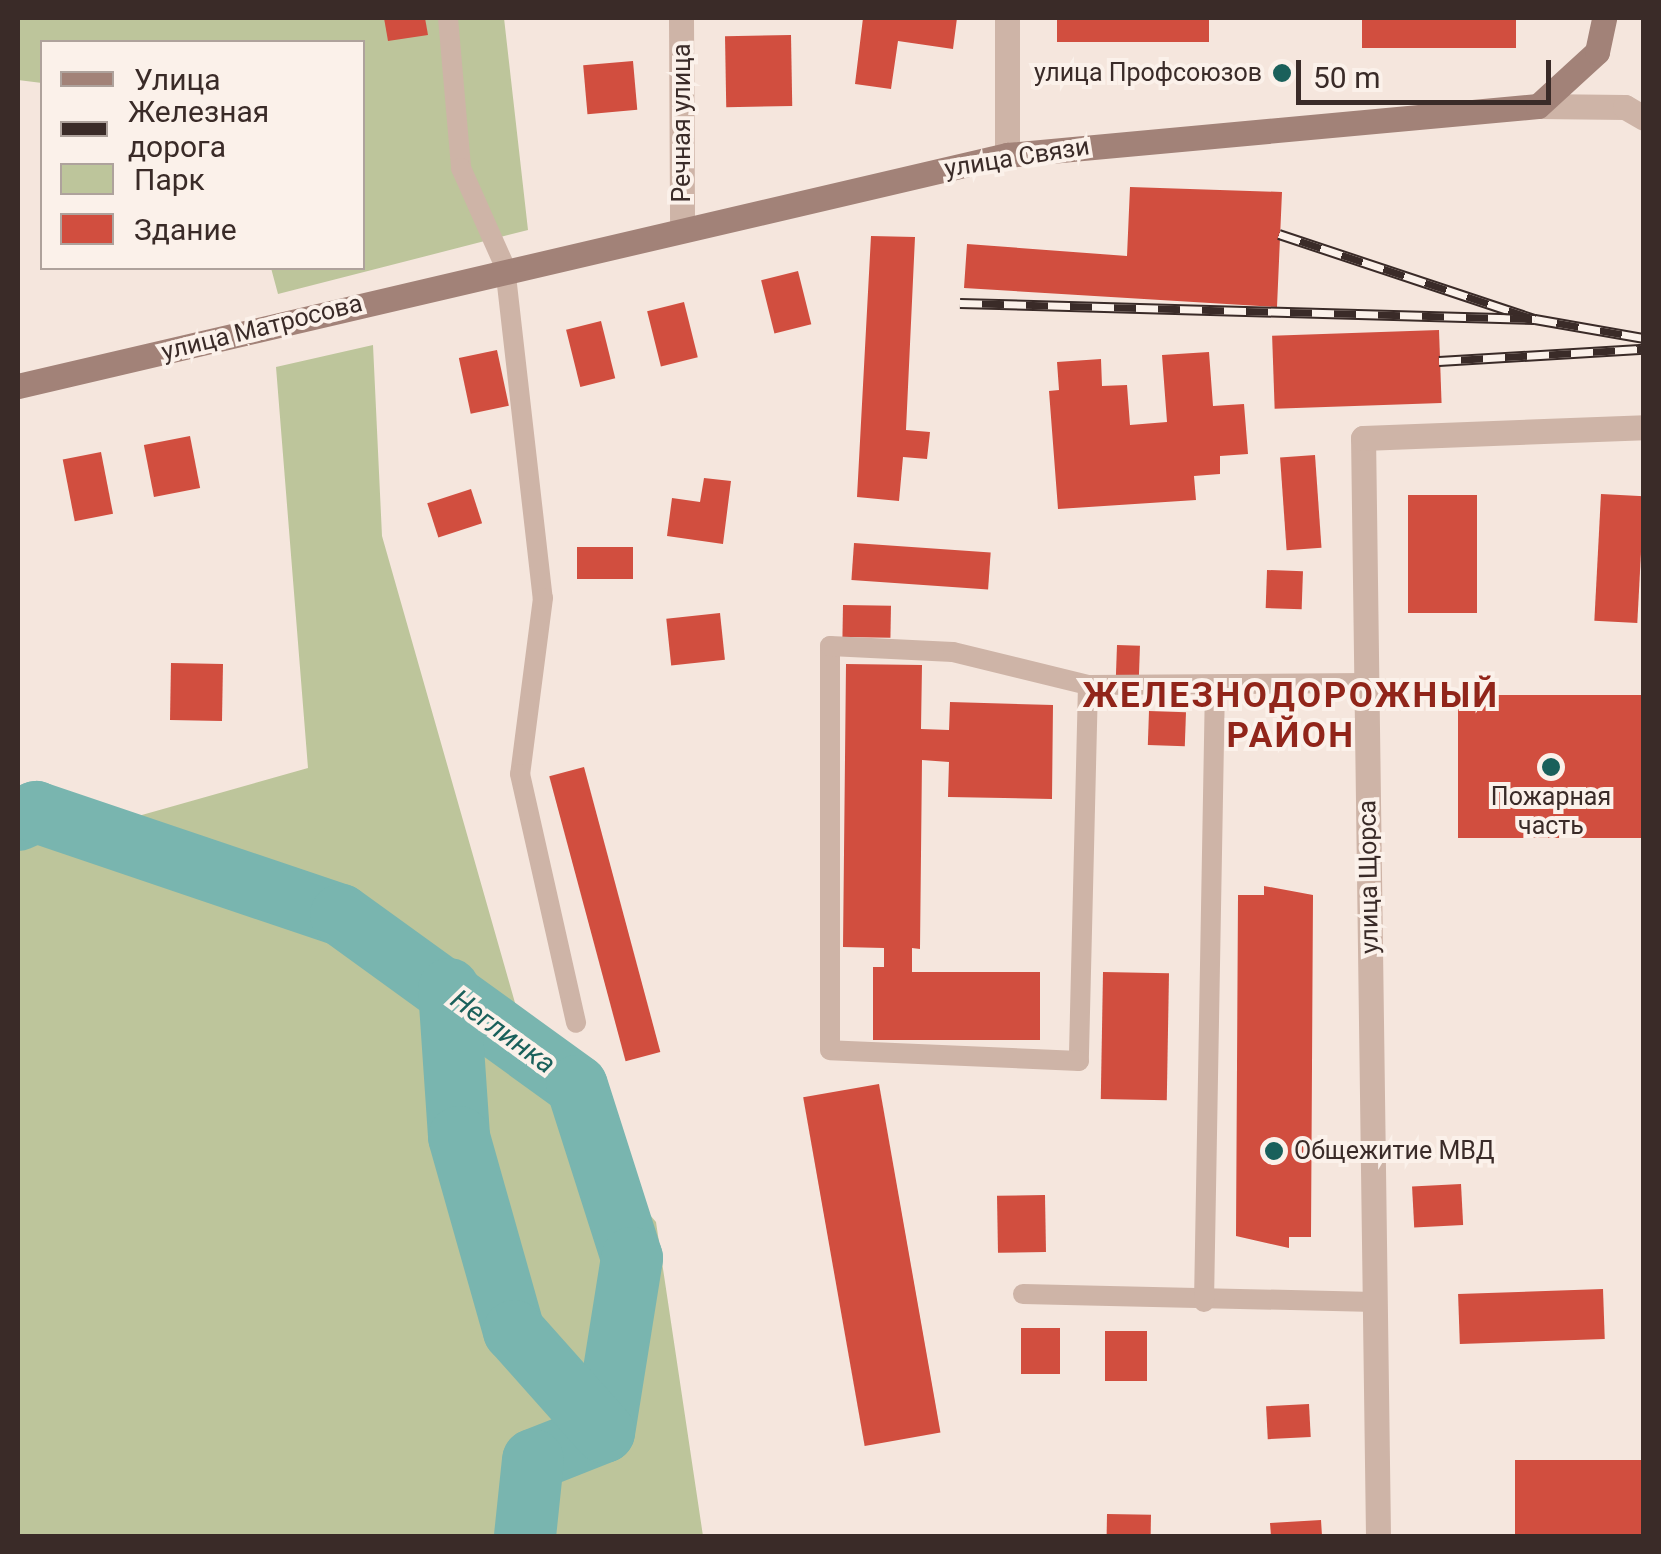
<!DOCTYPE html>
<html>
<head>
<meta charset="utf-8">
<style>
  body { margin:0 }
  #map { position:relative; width:1661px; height:1554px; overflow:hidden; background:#f5e6dd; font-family:Roboto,sans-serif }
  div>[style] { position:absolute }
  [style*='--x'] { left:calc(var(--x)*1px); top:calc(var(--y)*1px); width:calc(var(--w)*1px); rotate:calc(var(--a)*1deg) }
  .green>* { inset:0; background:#bdc59b }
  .river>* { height:62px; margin:-31px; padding:0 31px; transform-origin:31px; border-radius:31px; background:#79b5af }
  .building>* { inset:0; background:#d14e3f; transform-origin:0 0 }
  .service>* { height:20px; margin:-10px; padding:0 10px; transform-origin:10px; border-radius:10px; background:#ceb4a7 }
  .minor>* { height:25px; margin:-12.5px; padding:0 12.5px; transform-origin:12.5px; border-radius:12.5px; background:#ceb4a7 }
  .secondary>* { height:25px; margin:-12.5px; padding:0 12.5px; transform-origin:12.5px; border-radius:12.5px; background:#a28278 }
  .rail>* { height:11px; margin-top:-5.5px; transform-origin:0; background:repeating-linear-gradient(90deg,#fbf1ea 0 22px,#3a2b28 0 44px); box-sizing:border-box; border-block:2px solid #3a2b28 }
  .dots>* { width:28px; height:28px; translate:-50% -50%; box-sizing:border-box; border:5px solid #fbf1ea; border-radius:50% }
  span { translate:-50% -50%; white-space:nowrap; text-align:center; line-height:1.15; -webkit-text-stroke:8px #fbf1ea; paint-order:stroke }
  .poi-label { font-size:25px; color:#3a2b28 }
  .right { translate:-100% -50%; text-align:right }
  .left { translate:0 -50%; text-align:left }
  .street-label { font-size:25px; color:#3a2b28 }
  .water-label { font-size:28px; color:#1a605b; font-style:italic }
  .district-label { font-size:35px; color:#91251a; font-weight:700; letter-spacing:2.5px }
  .frame { position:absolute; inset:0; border:20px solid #3a2b28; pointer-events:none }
  .legend { position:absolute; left:40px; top:40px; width:325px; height:230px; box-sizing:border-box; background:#fbf1ea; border:2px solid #aea29c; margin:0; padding:12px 18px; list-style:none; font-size:30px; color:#3a2b28 }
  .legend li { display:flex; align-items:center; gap:20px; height:50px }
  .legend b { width:50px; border:2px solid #aea29c }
  .scale { position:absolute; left:1296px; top:60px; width:255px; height:45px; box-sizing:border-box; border:5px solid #3a2b28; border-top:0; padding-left:12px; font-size:30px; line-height:35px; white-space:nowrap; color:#3a2b28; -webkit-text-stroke:8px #fbf1ea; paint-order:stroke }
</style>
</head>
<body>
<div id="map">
  <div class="green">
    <div style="clip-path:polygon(18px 18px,504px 18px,528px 230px,278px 294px,271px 268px,362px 268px,362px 42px,42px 42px,42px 83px,18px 80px)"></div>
    <div style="clip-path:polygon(373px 345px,382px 536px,539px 1087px,656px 1222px,703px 1536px,18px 1536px,18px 850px,308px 768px,276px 367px)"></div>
  </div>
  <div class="river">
    <div style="--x:18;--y:820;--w:20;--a:-24"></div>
    <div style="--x:36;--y:812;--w:322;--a:18.7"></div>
    <div style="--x:341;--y:915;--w:291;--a:35.9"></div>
    <div style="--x:577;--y:1086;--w:181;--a:72.3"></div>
    <div style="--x:632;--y:1258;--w:176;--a:99.1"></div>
    <div style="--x:604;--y:1432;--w:76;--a:158.5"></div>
    <div style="--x:533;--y:1460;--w:76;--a:96"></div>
    <div style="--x:449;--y:989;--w:148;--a:86.1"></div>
    <div style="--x:459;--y:1137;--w:202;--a:74.2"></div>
    <div style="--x:514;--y:1331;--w:135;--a:48.3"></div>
  </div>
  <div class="building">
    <div style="clip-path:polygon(384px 18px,425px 18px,428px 35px,388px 41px)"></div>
    <div style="clip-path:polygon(863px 18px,957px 18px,953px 49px,898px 41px,891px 89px,855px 84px)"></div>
    <div style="left:1057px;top:18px;width:152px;height:24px"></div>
    <div style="left:1362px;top:18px;width:154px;height:30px"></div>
    <div style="left:791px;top:35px;width:71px;height:66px;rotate:89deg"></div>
    <div style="left:633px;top:61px;width:49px;height:50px;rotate:85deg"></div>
    <div style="clip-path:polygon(1130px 187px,1282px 192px,1277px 307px,964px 288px,967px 244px,1127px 256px)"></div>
    <div style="clip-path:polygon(871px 236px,915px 237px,906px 430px,930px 432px,927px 459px,903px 457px,899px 501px,857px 497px)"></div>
    <div style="left:798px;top:271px;width:55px;height:38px;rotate:76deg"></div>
    <div style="left:684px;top:302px;width:57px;height:38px;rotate:76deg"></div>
    <div style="left:601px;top:321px;width:59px;height:36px;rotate:76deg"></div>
    <div style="left:1439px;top:330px;width:73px;height:167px;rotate:88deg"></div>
    <div style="left:497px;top:350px;width:57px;height:39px;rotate:78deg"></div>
    <div style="clip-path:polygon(1209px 352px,1213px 406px,1244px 404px,1248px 454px,1220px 456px,1220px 474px,1194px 476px,1196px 500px,1058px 509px,1049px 391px,1059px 390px,1057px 362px,1101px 359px,1102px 386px,1127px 385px,1130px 425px,1167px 422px,1162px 355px)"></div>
    <div style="left:190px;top:436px;width:53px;height:47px;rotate:79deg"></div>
    <div style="left:101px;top:452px;width:63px;height:39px;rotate:79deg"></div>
    <div style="left:1315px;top:455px;width:93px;height:35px;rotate:86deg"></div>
    <div style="clip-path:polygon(704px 478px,731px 481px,723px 544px,667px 536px,672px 498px,700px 502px)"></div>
    <div style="left:471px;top:489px;width:36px;height:46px;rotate:72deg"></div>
    <div style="left:1601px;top:494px;width:43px;height:127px;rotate:3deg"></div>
    <div style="left:1408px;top:495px;width:69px;height:118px"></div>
    <div style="left:854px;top:543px;width:137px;height:37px;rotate:4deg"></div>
    <div style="left:633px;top:547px;width:32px;height:56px;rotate:90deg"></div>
    <div style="left:1267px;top:570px;width:36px;height:38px;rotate:2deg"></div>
    <div style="left:843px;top:605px;width:48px;height:32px;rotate:1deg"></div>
    <div style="left:720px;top:613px;width:47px;height:54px;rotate:84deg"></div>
    <div style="left:1117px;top:645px;width:23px;height:31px;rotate:2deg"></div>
    <div style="left:171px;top:663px;width:52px;height:57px;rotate:1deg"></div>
    <div style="clip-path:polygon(846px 664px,922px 665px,921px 729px,949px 730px,950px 702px,1053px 705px,1052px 799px,948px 797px,949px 762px,922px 760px,920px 949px,912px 948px,912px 972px,1040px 972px,1040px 1040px,873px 1040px,873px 967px,884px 967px,884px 948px,843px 947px)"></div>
    <div style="left:1644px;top:695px;width:143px;height:186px;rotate:90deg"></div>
    <div style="left:1149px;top:711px;width:37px;height:34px;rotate:2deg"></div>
    <div style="left:584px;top:767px;width:295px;height:36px;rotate:75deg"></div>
    <div style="clip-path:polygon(1264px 886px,1313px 895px,1311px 1237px,1289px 1237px,1289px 1248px,1236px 1236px,1238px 895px,1264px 895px)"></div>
    <div style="left:1103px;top:972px;width:66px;height:127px;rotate:1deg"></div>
    <div style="left:879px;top:1084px;width:354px;height:77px;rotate:80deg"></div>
    <div style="left:1461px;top:1184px;width:41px;height:49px;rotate:87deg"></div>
    <div style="left:1045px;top:1195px;width:57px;height:48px;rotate:89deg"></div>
    <div style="left:1603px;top:1289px;width:50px;height:145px;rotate:88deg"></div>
    <div style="left:1021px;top:1328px;width:39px;height:46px"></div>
    <div style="left:1105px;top:1331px;width:42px;height:50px"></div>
    <div style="left:1309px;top:1404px;width:33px;height:43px;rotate:87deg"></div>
    <div style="left:1644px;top:1460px;width:76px;height:129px;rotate:90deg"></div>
    <div style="left:1107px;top:1514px;width:44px;height:22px;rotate:1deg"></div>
    <div style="clip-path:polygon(1321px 1520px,1322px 1536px,1271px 1536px,1270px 1523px)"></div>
  </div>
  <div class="service">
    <div style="--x:448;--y:18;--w:151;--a:85"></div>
    <div style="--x:461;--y:168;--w:108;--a:66"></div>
    <div style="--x:505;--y:267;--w:333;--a:83.5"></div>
    <div style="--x:543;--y:598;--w:177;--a:97.4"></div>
    <div style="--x:520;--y:774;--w:255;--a:77.3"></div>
    <div style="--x:1088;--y:685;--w:376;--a:91.4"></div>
    <div style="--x:1079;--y:1061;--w:249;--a:-177.5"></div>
    <div style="--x:830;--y:1050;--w:404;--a:-90"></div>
    <div style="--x:830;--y:646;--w:123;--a:2.8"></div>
    <div style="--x:953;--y:652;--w:139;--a:13.7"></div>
    <div style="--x:1088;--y:685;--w:278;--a:-0.4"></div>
    <div style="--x:1023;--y:1294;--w:352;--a:1.3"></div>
    <div style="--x:1204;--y:1302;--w:615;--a:-88.98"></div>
  </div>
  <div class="minor">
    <div style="--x:681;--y:18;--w:210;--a:89.7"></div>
    <div style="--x:1538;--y:106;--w:87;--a:0.7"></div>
    <div style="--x:1625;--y:107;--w:22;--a:30"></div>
    <div style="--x:1007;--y:155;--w:137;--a:-90"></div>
    <div style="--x:1378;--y:1536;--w:1098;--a:-90.78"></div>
    <div style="--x:1363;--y:438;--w:281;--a:-2.2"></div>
  </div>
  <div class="secondary">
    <div style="--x:18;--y:386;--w:1016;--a:-13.15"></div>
    <div style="--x:1007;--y:155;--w:533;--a:-5.27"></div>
    <div style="--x:1538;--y:106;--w:80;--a:-42.5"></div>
    <div style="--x:1597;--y:52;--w:35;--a:-78"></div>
  </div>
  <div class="rail">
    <div style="--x:1279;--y:234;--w:270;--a:18.4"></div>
    <div style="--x:1535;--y:319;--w:111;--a:9.9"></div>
    <div style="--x:960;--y:303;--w:575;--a:1.59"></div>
    <div style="--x:1439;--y:361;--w:205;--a:-3.4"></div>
  </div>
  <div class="dots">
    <div style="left:1282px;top:73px;background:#1a605b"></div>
    <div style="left:1551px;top:767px;background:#1a605b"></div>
    <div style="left:1274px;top:1151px;background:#1a605b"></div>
  </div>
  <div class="poi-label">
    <span class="right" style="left:1262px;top:73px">улица Профсоюзов</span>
    <span style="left:1551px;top:812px">Пожарная<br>часть</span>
    <span class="left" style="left:1294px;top:1151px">Общежитие МВД</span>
  </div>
  <div class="street-label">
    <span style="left:682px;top:123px;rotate:-90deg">Речная улица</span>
    <span style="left:1017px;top:158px;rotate:-9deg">улица Связи</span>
    <span style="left:262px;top:328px;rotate:-14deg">улица Матросова</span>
    <span style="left:1369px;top:877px;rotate:-91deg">улица Щорса</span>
  </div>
  <div class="water-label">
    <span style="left:503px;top:1032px;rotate:36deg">Неглинка</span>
  </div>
  <div class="district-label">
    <span style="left:1291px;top:716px">ЖЕЛЕЗНОДОРОЖНЫЙ<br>РАЙОН</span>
  </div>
  <div class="frame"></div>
  <ul class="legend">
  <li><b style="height:12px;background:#a28278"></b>Улица</li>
  <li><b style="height:12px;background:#3a2b28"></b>Железная дорога</li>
  <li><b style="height:28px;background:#bdc59b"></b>Парк</li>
  <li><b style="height:28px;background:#d14e3f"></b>Здание</li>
  </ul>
  <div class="scale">50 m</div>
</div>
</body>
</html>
